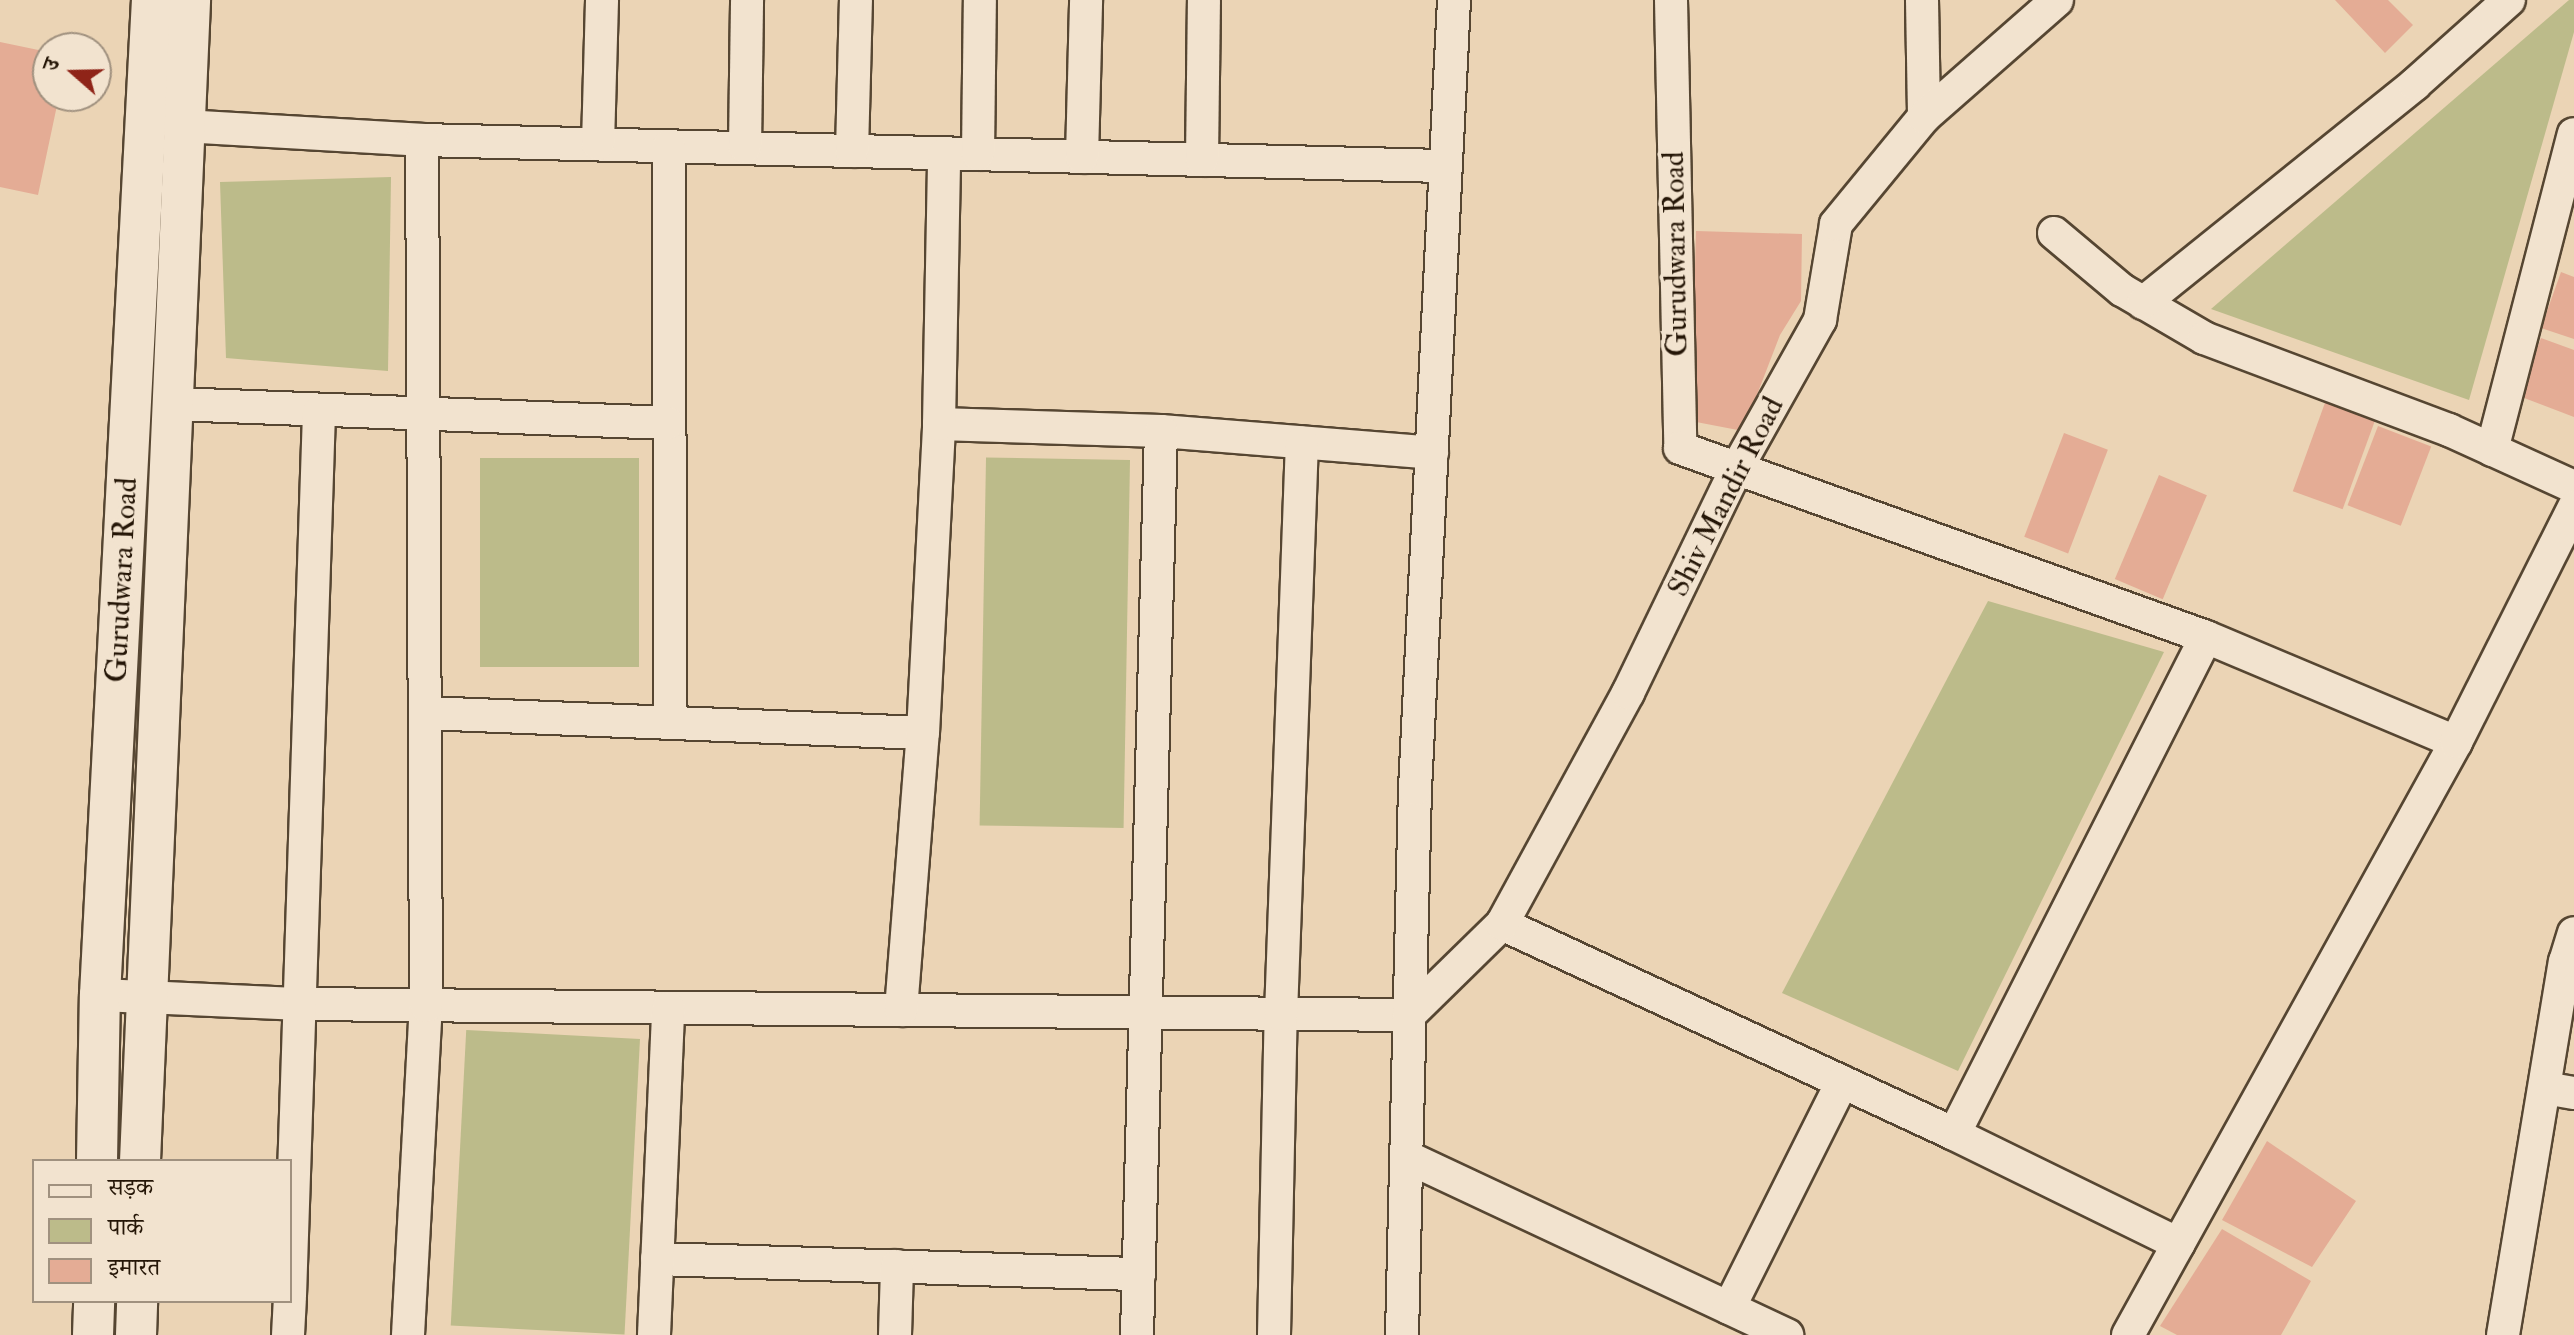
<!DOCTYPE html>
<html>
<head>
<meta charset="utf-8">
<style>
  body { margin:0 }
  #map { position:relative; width:2574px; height:1335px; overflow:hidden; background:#ebd4b5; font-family:"IM FELL Double Pica","Noto Serif Devanagari",serif }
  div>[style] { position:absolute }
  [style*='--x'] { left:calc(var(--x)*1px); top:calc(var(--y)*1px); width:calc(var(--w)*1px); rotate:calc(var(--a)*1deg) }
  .green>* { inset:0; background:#bcbb8a; transform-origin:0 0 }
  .building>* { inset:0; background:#e4ac95; transform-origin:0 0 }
  .roads { filter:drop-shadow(2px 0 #564632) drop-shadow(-2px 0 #564632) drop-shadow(0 2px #564632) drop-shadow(0 -2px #564632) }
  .minor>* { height:32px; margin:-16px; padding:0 16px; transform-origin:16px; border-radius:16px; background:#f2e3cf }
  .tertiary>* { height:40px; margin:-20px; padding:0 20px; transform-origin:20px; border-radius:20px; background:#f2e3cf }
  span { translate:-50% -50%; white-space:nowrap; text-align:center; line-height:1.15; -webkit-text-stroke:7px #f2e3cf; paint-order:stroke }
  .street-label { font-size:30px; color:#251607 }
  .legend { position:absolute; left:32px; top:1159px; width:260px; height:144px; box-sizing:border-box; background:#f2e3cf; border:2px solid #a0917f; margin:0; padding:10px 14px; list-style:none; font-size:24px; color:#251607 }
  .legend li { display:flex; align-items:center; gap:16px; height:40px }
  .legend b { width:40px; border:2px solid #a0917f }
  .north { position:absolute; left:32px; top:32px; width:80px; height:80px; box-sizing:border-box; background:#f2e3cf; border:2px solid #a0917f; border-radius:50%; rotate:290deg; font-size:22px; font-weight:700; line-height:32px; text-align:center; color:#251607 }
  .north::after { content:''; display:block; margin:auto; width:28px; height:36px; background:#8f2418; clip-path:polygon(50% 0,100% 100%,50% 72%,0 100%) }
</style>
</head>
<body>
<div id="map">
  <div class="green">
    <div style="clip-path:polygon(2569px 0,2574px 0,2574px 32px,2469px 400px,2211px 309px)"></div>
    <div style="clip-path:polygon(391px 177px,388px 371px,226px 358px,220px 182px)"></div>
    <div style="left:480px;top:458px;width:159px;height:209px"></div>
    <div style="left:1130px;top:460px;width:368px;height:144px;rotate:91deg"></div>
    <div style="clip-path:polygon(1988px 601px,2164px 652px,1958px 1071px,1782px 993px)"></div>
    <div style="left:640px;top:1039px;width:296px;height:174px;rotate:93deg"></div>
  </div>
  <div class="building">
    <div style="clip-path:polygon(2335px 0,2388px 0,2413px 25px,2385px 53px)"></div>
    <div style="clip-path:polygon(0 42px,48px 52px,48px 96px,59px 96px,38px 195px,0 187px)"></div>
    <div style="clip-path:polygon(1696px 231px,1802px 234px,1801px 301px,1780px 335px,1743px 431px,1691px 421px)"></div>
    <div style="clip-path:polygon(2561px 272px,2574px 277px,2574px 339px,2541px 328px)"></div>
    <div style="clip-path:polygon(2541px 338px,2574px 350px,2574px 417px,2519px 396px)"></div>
    <div style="left:2326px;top:400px;width:53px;height:97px;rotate:20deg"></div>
    <div style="left:2378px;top:426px;width:57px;height:85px;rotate:21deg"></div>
    <div style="left:2064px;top:433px;width:47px;height:111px;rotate:21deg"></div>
    <div style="left:2159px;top:475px;width:52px;height:113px;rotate:23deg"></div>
    <div style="clip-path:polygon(2267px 1141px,2356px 1201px,2312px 1267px,2222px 1220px)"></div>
    <div style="clip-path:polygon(2222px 1229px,2311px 1281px,2281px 1335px,2177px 1335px,2160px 1326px)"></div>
  </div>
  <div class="roads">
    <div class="minor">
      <div style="--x:1671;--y:0;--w:448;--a:88.8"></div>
      <div style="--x:1680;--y:448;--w:559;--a:19.76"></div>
      <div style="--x:2206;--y:637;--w:271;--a:22.8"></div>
      <div style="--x:1922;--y:0;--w:117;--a:89"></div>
      <div style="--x:182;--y:126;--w:240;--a:3.3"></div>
      <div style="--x:422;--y:140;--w:1023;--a:1.46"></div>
      <div style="--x:598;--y:144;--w:144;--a:-88.4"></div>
      <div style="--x:669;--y:146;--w:577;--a:89.9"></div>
      <div style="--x:745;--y:147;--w:147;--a:-89.2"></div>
      <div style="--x:852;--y:151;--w:151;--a:-88.5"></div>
      <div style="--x:978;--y:154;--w:154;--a:-89.3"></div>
      <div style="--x:1082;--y:157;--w:157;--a:-88.5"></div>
      <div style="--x:1202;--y:160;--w:160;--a:-89.3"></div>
      <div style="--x:2054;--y:233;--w:89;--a:40"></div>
      <div style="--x:2122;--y:290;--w:95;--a:30.3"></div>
      <div style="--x:2204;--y:338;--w:262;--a:20.6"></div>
      <div style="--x:2449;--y:430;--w:137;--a:24.5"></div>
      <div style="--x:2143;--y:303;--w:349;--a:-38.8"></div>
      <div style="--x:2415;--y:84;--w:126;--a:-41.8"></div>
      <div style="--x:174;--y:404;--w:494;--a:2.2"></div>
      <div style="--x:939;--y:424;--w:222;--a:1.8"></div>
      <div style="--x:1161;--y:431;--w:272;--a:4.6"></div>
      <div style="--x:2492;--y:450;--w:326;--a:-75.5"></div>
      <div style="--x:425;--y:713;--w:498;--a:2.3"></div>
      <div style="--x:1502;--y:924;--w:498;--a:24.9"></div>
      <div style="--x:1954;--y:1134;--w:250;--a:26.1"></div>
      <div style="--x:100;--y:995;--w:202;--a:2.6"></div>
      <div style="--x:302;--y:1004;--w:1107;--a:0.57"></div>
      <div style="--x:1409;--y:1015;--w:130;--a:-44.4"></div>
      <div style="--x:1502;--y:924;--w:263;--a:-61.4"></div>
      <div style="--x:1628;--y:693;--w:250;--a:-64.2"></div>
      <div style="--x:1737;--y:468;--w:170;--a:-60.7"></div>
      <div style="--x:1820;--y:320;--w:97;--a:-80.5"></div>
      <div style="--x:1836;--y:224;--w:139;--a:-50.6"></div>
      <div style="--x:1924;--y:117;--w:177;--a:-41.3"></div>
      <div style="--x:901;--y:1010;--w:278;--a:-85.5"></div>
      <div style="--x:923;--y:733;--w:309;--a:-87"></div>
      <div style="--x:939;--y:424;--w:269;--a:-88.9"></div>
      <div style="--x:2545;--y:1088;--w:29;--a:10"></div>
      <div style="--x:1954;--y:1134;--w:557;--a:-63.11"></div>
      <div style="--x:1407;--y:1157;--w:420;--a:25.1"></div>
      <div style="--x:657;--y:1259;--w:482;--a:1.8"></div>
      <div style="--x:290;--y:1296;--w:884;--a:-88.12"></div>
      <div style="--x:1729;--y:1308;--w:253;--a:-63.4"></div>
      <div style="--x:288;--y:1335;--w:34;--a:-87"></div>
      <div style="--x:408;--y:1335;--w:329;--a:-86.9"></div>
      <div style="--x:426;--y:1006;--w:866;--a:-90.26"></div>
      <div style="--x:654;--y:1335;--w:327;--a:-87.5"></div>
      <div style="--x:895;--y:1335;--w:69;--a:-88.3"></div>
      <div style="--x:1137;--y:1335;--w:904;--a:-88.48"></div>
      <div style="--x:1274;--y:1335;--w:321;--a:-88.8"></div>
      <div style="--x:1281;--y:1014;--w:572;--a:-87.9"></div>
      <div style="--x:1402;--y:1335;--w:546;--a:-88.64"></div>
      <div style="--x:1415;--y:789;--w:790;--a:-87.17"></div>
      <div style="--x:2128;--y:1335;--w:678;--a:-61.05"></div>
      <div style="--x:2456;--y:742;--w:263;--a:-63.3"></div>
      <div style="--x:2503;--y:1335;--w:378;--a:-80.6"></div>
      <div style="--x:2565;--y:962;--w:30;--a:-73"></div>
    </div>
    <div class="tertiary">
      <div style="--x:97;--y:1161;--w:166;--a:-89"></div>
      <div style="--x:100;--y:995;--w:996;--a:-87.01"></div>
      <div style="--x:140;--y:1161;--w:1162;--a:-87.53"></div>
      <div style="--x:93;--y:1335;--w:34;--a:-88"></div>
      <div style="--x:136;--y:1335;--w:34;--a:-88"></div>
    </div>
  </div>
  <div class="street-label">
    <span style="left:1676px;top:254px;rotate:-91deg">Gurudwara Road</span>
    <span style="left:1726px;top:497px;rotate:-63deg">Shiv Mandir Road</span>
    <span style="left:122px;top:580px;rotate:-87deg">Gurudwara Road</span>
  </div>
  <ul class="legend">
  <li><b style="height:10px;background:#f2e3cf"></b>सड़क</li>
  <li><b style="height:22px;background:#bcbb8a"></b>पार्क</li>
  <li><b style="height:22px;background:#e4ac95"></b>इमारत</li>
  </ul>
  <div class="north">उ</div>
</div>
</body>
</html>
